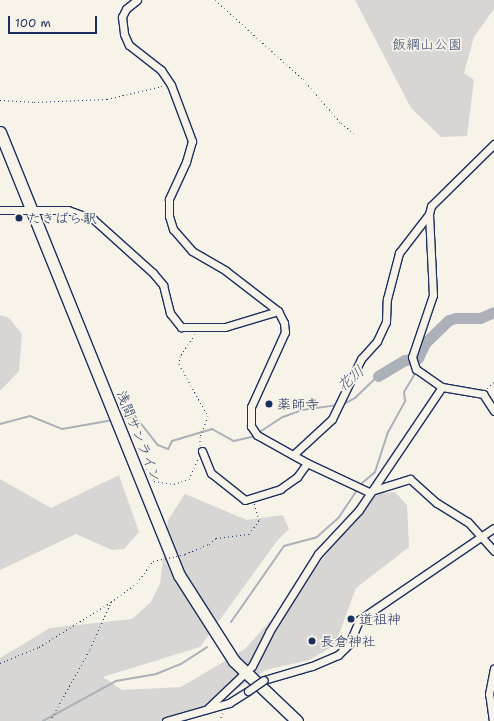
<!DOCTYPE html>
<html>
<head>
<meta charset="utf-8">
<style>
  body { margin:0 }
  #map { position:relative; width:494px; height:721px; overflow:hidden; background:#f7f3e8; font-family:"Shantell Sans","Klee One",sans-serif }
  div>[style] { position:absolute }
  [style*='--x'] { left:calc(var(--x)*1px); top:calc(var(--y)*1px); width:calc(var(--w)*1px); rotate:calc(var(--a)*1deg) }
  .green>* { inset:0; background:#d7d6d4 }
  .stream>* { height:2px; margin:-1px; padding:0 1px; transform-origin:1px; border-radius:1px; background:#acb0b9 }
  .river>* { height:11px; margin:-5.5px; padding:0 5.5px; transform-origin:5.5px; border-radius:5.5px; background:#acb0b9 }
  .path>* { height:1px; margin-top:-0.5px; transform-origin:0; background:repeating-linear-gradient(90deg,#1b2f5e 0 1px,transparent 0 4px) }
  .roads { filter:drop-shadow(1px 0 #1b2f5e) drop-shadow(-1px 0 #1b2f5e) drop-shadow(0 1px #1b2f5e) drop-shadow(0 -1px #1b2f5e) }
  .minor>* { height:7px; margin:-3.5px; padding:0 3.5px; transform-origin:3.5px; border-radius:3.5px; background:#f7f3e8 }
  .primary>* { height:11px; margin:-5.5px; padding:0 5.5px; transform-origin:5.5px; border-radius:5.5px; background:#f7f3e8 }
  .path-bridge>* { height:1px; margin-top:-0.5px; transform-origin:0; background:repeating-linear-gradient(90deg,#1b2f5e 0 1px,transparent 0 4px) }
  .bridges { filter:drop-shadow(1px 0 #1b2f5e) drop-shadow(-1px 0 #1b2f5e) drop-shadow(0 1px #1b2f5e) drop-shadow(0 -1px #1b2f5e) }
  .minor-bridge>* { height:7px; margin:-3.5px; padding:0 3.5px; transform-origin:3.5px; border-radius:3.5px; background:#f7f3e8 }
  .dots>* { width:11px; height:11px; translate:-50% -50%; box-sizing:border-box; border:2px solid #f7f3e8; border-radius:50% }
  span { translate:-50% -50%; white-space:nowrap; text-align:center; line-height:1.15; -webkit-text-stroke:3.5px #f7f3e8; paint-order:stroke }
  .park-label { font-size:14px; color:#415076 }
  .poi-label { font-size:14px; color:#1b2f5e }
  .left { translate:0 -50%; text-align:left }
  .street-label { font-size:14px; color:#1b2f5e }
  .water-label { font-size:15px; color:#465679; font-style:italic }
  .scale { position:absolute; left:8px; top:16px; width:89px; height:18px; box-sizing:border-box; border:2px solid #1b2f5e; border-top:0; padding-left:5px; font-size:12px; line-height:14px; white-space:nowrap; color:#1b2f5e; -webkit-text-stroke:3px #f7f3e8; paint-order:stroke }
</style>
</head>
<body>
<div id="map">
  <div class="green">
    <div style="clip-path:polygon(355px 0,494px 0,494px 9px,474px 37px,464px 73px,474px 80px,467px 136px,441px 137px,411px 108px)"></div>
    <div style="clip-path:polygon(0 315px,9px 318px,22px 334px,19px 371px,0 391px)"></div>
    <div style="clip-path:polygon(119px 475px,139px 532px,124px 549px,112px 550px,76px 534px,0 570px,0 479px,51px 508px)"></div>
    <div style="clip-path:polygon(395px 492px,407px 505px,409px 547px,356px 588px,335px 645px,309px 660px,266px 670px,187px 721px,0 721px,0 658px,50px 628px,132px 619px,151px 602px,160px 583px,168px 520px,185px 494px,247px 520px,283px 515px,289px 529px,277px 541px,200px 647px,103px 677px,122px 690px,181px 687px,245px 649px,290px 599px,376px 493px)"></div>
  </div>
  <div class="stream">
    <div style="--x:418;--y:358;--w:8;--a:90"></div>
    <div style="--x:342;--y:405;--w:15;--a:-28"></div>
    <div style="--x:355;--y:398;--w:32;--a:-44"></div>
    <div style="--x:121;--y:419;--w:14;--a:-12"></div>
    <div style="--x:135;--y:416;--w:37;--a:52"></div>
    <div style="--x:158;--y:445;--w:11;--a:22"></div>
    <div style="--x:168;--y:449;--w:9;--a:-63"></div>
    <div style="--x:172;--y:441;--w:42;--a:-16.7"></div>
    <div style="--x:212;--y:429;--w:25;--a:29"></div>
    <div style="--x:234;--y:441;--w:22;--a:-13"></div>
    <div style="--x:0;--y:424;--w:31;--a:-15"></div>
    <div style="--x:30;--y:416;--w:35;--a:22"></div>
    <div style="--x:62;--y:429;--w:52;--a:-10"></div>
    <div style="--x:258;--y:433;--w:30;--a:-33"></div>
    <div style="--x:283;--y:417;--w:20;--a:-20"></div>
    <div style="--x:302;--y:410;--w:35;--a:-8"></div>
    <div style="--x:360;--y:485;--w:20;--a:-41"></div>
    <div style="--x:375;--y:472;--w:40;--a:-72"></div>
    <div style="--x:387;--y:434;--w:38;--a:-61"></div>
    <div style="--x:405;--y:401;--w:9;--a:-96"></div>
    <div style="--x:404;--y:392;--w:23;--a:-59"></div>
    <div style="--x:231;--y:622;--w:93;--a:-55.1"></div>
    <div style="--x:284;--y:546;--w:34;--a:-15"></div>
    <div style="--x:317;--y:537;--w:30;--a:-42"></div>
    <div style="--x:339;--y:517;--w:34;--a:-56"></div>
    <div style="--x:43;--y:721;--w:83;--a:-28.7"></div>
    <div style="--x:116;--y:681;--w:41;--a:-9.9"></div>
    <div style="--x:156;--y:674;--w:27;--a:-22"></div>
    <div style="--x:181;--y:664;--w:31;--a:-33"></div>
  </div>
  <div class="river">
    <div style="--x:378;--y:376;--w:31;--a:-31"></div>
    <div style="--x:405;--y:360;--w:13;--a:-9"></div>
    <div style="--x:418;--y:358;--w:17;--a:-65"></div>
    <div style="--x:425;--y:343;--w:33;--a:-44"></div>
    <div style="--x:449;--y:320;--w:7;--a:-16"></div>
    <div style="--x:456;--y:318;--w:24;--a:0"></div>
    <div style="--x:480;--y:318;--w:15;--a:-23"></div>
  </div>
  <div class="path">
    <div style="--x:215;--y:0;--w:118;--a:41.9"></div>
    <div style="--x:303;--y:79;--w:58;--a:49.2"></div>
    <div style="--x:341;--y:123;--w:16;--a:38"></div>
    <div style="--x:0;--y:100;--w:34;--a:3"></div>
    <div style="--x:34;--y:102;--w:73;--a:-2.4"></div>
    <div style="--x:107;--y:99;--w:57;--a:-13.1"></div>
    <div style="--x:195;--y:334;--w:27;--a:124"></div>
    <div style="--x:180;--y:356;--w:8;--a:97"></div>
    <div style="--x:179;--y:364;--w:60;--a:60.9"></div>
    <div style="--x:208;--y:416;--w:22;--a:111"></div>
    <div style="--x:200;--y:437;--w:8;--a:90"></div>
    <div style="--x:487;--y:388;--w:9;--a:-41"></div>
    <div style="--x:146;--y:469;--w:14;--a:56"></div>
    <div style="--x:154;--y:481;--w:20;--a:9"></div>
    <div style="--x:174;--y:484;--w:16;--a:-18"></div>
    <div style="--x:189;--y:479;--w:22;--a:-66"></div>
    <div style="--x:185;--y:554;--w:26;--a:-23"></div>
    <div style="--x:209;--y:544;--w:9;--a:-41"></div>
    <div style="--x:216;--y:538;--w:33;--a:-7"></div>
    <div style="--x:249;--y:534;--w:17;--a:-54"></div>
    <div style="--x:259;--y:520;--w:18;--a:-106"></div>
    <div style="--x:0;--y:663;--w:42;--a:-22.3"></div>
    <div style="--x:39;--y:647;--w:85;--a:-32"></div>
    <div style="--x:111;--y:602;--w:32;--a:-36"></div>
    <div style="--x:137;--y:583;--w:27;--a:-54"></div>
    <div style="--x:50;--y:721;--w:82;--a:-60.9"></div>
    <div style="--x:90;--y:649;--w:51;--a:-65.9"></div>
    <div style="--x:116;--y:721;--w:26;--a:0"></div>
    <div style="--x:219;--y:721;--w:11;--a:-63"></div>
  </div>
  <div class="roads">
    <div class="minor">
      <div style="--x:137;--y:0;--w:14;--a:141"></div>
      <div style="--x:126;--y:9;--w:9;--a:117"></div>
      <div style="--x:122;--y:17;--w:17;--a:83"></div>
      <div style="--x:124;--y:34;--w:12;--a:66"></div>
      <div style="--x:129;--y:45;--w:41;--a:38"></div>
      <div style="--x:161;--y:70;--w:18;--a:56"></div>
      <div style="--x:171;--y:85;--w:60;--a:69.4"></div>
      <div style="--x:192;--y:141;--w:22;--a:106"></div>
      <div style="--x:186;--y:162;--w:41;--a:114.7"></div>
      <div style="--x:169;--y:199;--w:17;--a:90"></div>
      <div style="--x:169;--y:216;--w:14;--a:73"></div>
      <div style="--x:173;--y:229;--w:29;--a:49"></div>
      <div style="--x:192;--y:251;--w:39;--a:30"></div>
      <div style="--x:226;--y:271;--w:66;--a:37.6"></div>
      <div style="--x:278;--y:311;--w:13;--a:63"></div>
      <div style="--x:284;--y:323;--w:9;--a:84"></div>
      <div style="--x:285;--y:332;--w:82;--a:114.4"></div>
      <div style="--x:251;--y:407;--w:19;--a:90"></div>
      <div style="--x:251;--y:426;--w:11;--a:56"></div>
      <div style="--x:257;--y:435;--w:57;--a:29.2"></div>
      <div style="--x:307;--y:463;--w:68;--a:25.1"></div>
      <div style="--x:494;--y:144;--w:88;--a:135.5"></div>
      <div style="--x:431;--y:206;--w:8;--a:104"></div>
      <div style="--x:429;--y:214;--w:81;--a:87.2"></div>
      <div style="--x:433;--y:295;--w:65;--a:108.7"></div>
      <div style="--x:412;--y:357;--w:13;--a:72"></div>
      <div style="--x:416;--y:369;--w:32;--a:35"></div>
      <div style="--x:442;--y:387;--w:42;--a:9.7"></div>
      <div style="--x:483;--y:394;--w:20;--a:57"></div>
      <div style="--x:0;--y:210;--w:68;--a:0"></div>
      <div style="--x:68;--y:210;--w:27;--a:20"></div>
      <div style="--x:93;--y:219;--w:81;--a:42"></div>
      <div style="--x:153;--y:273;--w:16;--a:50"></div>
      <div style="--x:163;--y:285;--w:29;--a:76"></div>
      <div style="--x:170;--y:313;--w:18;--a:52"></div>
      <div style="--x:181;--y:327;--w:44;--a:0"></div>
      <div style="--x:225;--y:327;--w:55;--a:-16.8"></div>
      <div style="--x:202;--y:451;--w:24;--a:68"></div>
      <div style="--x:211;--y:473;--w:43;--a:38.5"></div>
      <div style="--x:245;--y:500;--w:37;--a:-17"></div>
      <div style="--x:280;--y:489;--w:21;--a:-35"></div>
      <div style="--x:297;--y:477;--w:17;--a:-54"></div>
      <div style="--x:293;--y:455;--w:53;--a:-42.7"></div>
      <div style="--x:332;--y:419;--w:67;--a:-64.2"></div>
      <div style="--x:361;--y:359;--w:24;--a:-48"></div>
      <div style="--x:377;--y:341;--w:21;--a:-65"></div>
      <div style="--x:386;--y:322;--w:23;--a:-88"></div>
      <div style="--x:387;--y:299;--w:48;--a:-75.4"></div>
      <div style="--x:399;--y:253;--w:49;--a:-52.4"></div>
      <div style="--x:371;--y:491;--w:41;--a:-17.1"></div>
      <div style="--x:410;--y:479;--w:36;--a:42"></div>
      <div style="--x:437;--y:503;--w:36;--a:32"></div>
      <div style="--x:468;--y:522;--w:39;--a:48"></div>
      <div style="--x:264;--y:680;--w:50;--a:-16.3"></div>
      <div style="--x:312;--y:666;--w:28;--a:-23"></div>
      <div style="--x:338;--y:655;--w:16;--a:-45"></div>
      <div style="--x:349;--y:644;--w:26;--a:-67"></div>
      <div style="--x:359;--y:620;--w:163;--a:-34.3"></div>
      <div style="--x:207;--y:709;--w:62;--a:-43.7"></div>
      <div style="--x:252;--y:666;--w:38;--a:-63"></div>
      <div style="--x:269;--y:632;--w:92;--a:-57.9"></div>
      <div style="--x:318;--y:554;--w:60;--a:-47"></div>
      <div style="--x:359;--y:510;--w:148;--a:-56"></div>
      <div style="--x:166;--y:721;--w:66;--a:-15.9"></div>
      <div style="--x:229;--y:703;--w:22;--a:-32"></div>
      <div style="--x:493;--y:721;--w:27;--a:-98"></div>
      <div style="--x:489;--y:694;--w:26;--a:-79"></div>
    </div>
    <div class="primary">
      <div style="--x:0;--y:132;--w:478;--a:68"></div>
      <div style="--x:179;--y:575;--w:102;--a:57.4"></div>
      <div style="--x:234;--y:661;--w:87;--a:43.6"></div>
    </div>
  </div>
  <div class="path-bridge">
    <div style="--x:153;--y:561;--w:33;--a:-12"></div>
  </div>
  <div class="bridges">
    <div class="minor-bridge">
      <div style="--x:248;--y:691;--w:19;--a:-35"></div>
    </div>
  </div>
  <div class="dots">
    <div style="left:19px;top:218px;background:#1b2f5e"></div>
    <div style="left:269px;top:404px;background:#1b2f5e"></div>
    <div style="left:351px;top:619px;background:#1b2f5e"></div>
    <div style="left:312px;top:641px;background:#1b2f5e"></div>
  </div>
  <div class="park-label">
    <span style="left:427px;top:44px">飯綱山公園</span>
  </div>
  <div class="poi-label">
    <span class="left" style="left:27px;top:218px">たきばら駅</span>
    <span class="left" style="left:277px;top:404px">薬師寺</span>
    <span class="left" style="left:359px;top:619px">道祖神</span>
    <span class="left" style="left:320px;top:641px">長倉神社</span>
  </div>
  <div class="street-label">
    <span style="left:139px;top:436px;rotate:68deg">浅間サンライン</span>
  </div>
  <div class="water-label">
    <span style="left:351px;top:379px;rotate:-40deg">花川</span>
  </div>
  <div class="scale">100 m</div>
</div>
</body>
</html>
